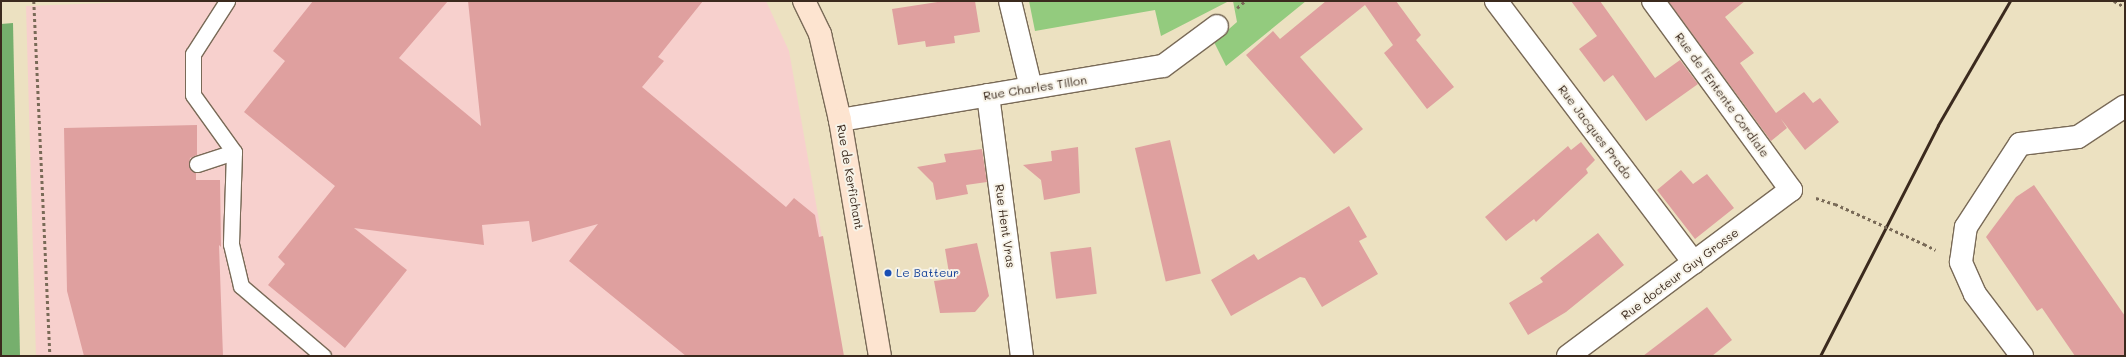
<!DOCTYPE html>
<html>
<head>
<meta charset="utf-8">
<style>
  body { margin:0 }
  #map { position:relative; width:2126px; height:357px; overflow:hidden; background:#ece1c1; font-family:Mali,sans-serif }
  div>[style] { position:absolute }
  [style*='--x'] { left:calc(var(--x)*1px); top:calc(var(--y)*1px); width:calc(var(--w)*1px); rotate:calc(var(--a)*1deg) }
  .built>* { inset:0; background:#f7d0cd }
  .green>* { inset:0; background:#93cb7e }
  .forest>* { inset:0; background:#76af6d }
  .building>* { inset:0; background:#dfa09f; transform-origin:0 0 }
  .path>* { height:2.5px; margin-top:-1.25px; transform-origin:0; background:repeating-linear-gradient(90deg,#796a57 0 3px,transparent 0 6px) }
  .roads { filter:drop-shadow(1px 0 #796a57) drop-shadow(-1px 0 #796a57) drop-shadow(0 1px #796a57) drop-shadow(0 -1px #796a57) }
  .lane>* { height:15px; margin:-7.5px; padding:0 7.5px; transform-origin:7.5px; border-radius:7.5px; background:#fff }
  .street>* { height:22px; margin:-11px; padding:0 11px; transform-origin:11px; border-radius:11px; background:#fff }
  .secondary>* { height:22px; margin:-11px; padding:0 11px; transform-origin:11px; border-radius:11px; background:#fde4d0 }
  .rail>* { height:3px; margin:-1.5px; padding:0 1.5px; transform-origin:1.5px; border-radius:1.5px; background:#3b2a1e }
  .path-bridge>* { height:2.5px; margin-top:-1.25px; transform-origin:0; background:repeating-linear-gradient(90deg,#796a57 0 3px,transparent 0 6px) }
  .dots>* { width:11px; height:11px; translate:-50% -50%; box-sizing:border-box; border:2px solid #f7f3e8; border-radius:50% }
  span { translate:-50% -50%; white-space:nowrap; text-align:center; line-height:1.15; -webkit-text-stroke:4px #f7f3e8; paint-order:stroke }
  .street-label { font-size:12px; color:#3b2a1e }
  .transit-label { font-size:12px; color:#164399 }
  .left { translate:0 -50%; text-align:left }
  .frame { position:absolute; inset:0; border:2px solid #3b2a1e; pointer-events:none }
</style>
</head>
<body>
<div id="map">
  <div class="built">
    <div style="clip-path:polygon(161px 1px,766px 1px,789px 51px,843px 356px,36px 356px,26px 6px)"></div>
  </div>
  <div class="green">
    <div style="clip-path:polygon(1029px 1px,1229px 1px,1161px 36px,1155px 10px,1035px 31px)"></div>
    <div style="clip-path:polygon(1233px 1px,1306px 1px,1226px 66px,1214px 42px,1237px 22px)"></div>
  </div>
  <div class="forest">
    <div style="clip-path:polygon(13px 23px,20px 356px,1px 356px,1px 24px)"></div>
  </div>
  <div class="building">
    <div style="clip-path:polygon(313px 1px,448px 1px,399px 58px,481px 126px,468px 1px,703px 1px,658px 57px,664px 61px,642px 87px,786px 207px,794px 198px,815px 215px,819px 237px,823px 236px,844px 356px,686px 356px,569px 261px,598px 224px,532px 242px,529px 221px,482px 225px,484px 245px,354px 228px,407px 270px,345px 348px,268px 285px,285px 264px,278px 257px,335px 186px,244px 112px,285px 61px,273px 51px)"></div>
    <div style="clip-path:polygon(944px 1px,975px 1px,980px 32px,954px 36px,955px 43px,926px 47px,925px 41px,898px 45px,892px 9px)"></div>
    <div style="clip-path:polygon(1326px 1px,1396px 1px,1421px 35px,1416px 40px,1454px 87px,1427px 109px,1384px 53px,1393px 45px,1365px 5px,1300px 57px,1363px 129px,1334px 154px,1246px 55px,1273px 31px,1280px 39px)"></div>
    <div style="clip-path:polygon(1571px 1px,1600px 1px,1655px 78px,1680px 60px,1698px 84px,1646px 121px,1613px 75px,1604px 82px,1579px 49px,1597px 36px)"></div>
    <div style="clip-path:polygon(1668px 1px,1745px 1px,1725px 17px,1754px 53px,1740px 63px,1776px 113px,1804px 92px,1813px 103px,1820px 98px,1839px 122px,1805px 150px,1781px 119px,1787px 128px,1771px 141px)"></div>
    <div style="clip-path:polygon(197px 125px,197px 155px,190px 158px,189px 167px,196px 173px,196px 180px,220px 180px,221px 247px,219px 245px,223px 356px,84px 356px,67px 291px,64px 128px)"></div>
    <div style="left:1170px;top:140px;width:137px;height:36px;rotate:77deg"></div>
    <div style="clip-path:polygon(1581px 142px,1595px 160px,1586px 169px,1588px 173px,1536px 222px,1534px 219px,1506px 241px,1485px 217px,1568px 146px,1571px 150px)"></div>
    <div style="clip-path:polygon(1078px 147px,1080px 193px,1044px 200px,1041px 180px,1023px 165px,1052px 161px,1051px 151px)"></div>
    <div style="clip-path:polygon(982px 149px,987px 182px,966px 185px,968px 194px,936px 200px,933px 183px,917px 167px,946px 162px,944px 154px)"></div>
    <div style="clip-path:polygon(1681px 170px,1693px 184px,1707px 174px,1734px 208px,1695px 239px,1657px 190px)"></div>
    <div style="clip-path:polygon(2034px 185px,2125px 316px,2125px 356px,2075px 356px,2042px 308px,2037px 311px,1986px 237px,2016px 197px)"></div>
    <div style="clip-path:polygon(1349px 206px,1367px 237px,1359px 241px,1378px 274px,1322px 307px,1305px 278px,1300px 277px,1231px 316px,1211px 280px,1254px 254px,1258px 260px)"></div>
    <div style="clip-path:polygon(1598px 233px,1624px 265px,1566px 312px,1528px 335px,1509px 303px,1543px 282px,1540px 278px)"></div>
    <div style="clip-path:polygon(977px 243px,989px 296px,975px 312px,940px 313px,934px 281px,950px 279px,945px 249px)"></div>
    <div style="left:1091px;top:247px;width:47px;height:41px;rotate:83deg"></div>
    <div style="clip-path:polygon(1707px 307px,1732px 340px,1712px 356px,1643px 356px)"></div>
  </div>
  <div class="path">
    <div style="--x:34;--y:1;--w:355;--a:87.4"></div>
    <div style="--x:2114;--y:1;--w:13;--a:29"></div>
    <div style="--x:1237;--y:8;--w:11;--a:-41"></div>
    <div style="--x:1816;--y:198;--w:20;--a:18"></div>
    <div style="--x:1924;--y:244;--w:13;--a:27"></div>
  </div>
  <div class="roads">
    <div class="lane">
      <div style="--x:234;--y:152;--w:92;--a:91.9"></div>
      <div style="--x:231;--y:244;--w:43;--a:76.6"></div>
      <div style="--x:241;--y:286;--w:108;--a:40.5"></div>
      <div style="--x:197;--y:164;--w:39;--a:-18"></div>
      <div style="--x:234;--y:152;--w:70;--a:-125.7"></div>
      <div style="--x:193;--y:95;--w:41;--a:-90"></div>
      <div style="--x:193;--y:54;--w:63;--a:-57.3"></div>
    </div>
    <div class="street">
      <div style="--x:1010;--y:1;--w:89;--a:76.4"></div>
      <div style="--x:1496;--y:1;--w:328;--a:52.9"></div>
      <div style="--x:988;--y:95;--w:263;--a:82.6"></div>
      <div style="--x:840;--y:120;--w:327;--a:-9.5"></div>
      <div style="--x:1163;--y:66;--w:67;--a:-36.5"></div>
      <div style="--x:1568;--y:356;--w:278;--a:-36.7"></div>
      <div style="--x:1791;--y:190;--w:234;--a:-126.1"></div>
      <div style="--x:2022;--y:356;--w:78;--a:-127.2"></div>
      <div style="--x:1975;--y:294;--w:35;--a:-114"></div>
      <div style="--x:1961;--y:262;--w:35;--a:-82"></div>
      <div style="--x:1966;--y:227;--w:99;--a:-57"></div>
      <div style="--x:2020;--y:144;--w:58;--a:-6.9"></div>
      <div style="--x:2078;--y:137;--w:56;--a:-33.4"></div>
    </div>
    <div class="secondary">
      <div style="--x:804;--y:1;--w:37;--a:64"></div>
      <div style="--x:820;--y:34;--w:88;--a:76.9"></div>
      <div style="--x:840;--y:120;--w:239;--a:80.4"></div>
    </div>
  </div>
  <div class="rail">
    <div style="--x:1820;--y:356;--w:259;--a:-62.9"></div>
    <div style="--x:1938;--y:125;--w:143;--a:-59.9"></div>
  </div>
  <div class="path-bridge">
    <div style="--x:1835;--y:204;--w:98;--a:24.2"></div>
  </div>
  <div class="dots">
    <div style="left:888px;top:273px;background:#1a4fb4"></div>
  </div>
  <div class="street-label">
    <span style="left:1035px;top:88px;rotate:-9deg">Rue Charles Tillon</span>
    <span style="left:1722px;top:95px;rotate:54deg">Rue de l'Entente Cordiale</span>
    <span style="left:1595px;top:132px;rotate:53deg">Rue Jacques Prado</span>
    <span style="left:850px;top:177px;rotate:80deg">Rue de Kerfichant</span>
    <span style="left:1005px;top:226px;rotate:82deg">Rue Hent Vras</span>
    <span style="left:1680px;top:274px;rotate:-37deg">Rue docteur Guy Grosse</span>
  </div>
  <div class="transit-label">
    <span class="left" style="left:896px;top:273px">Le Batteur</span>
  </div>
  <div class="frame"></div>
</div>
</body>
</html>
